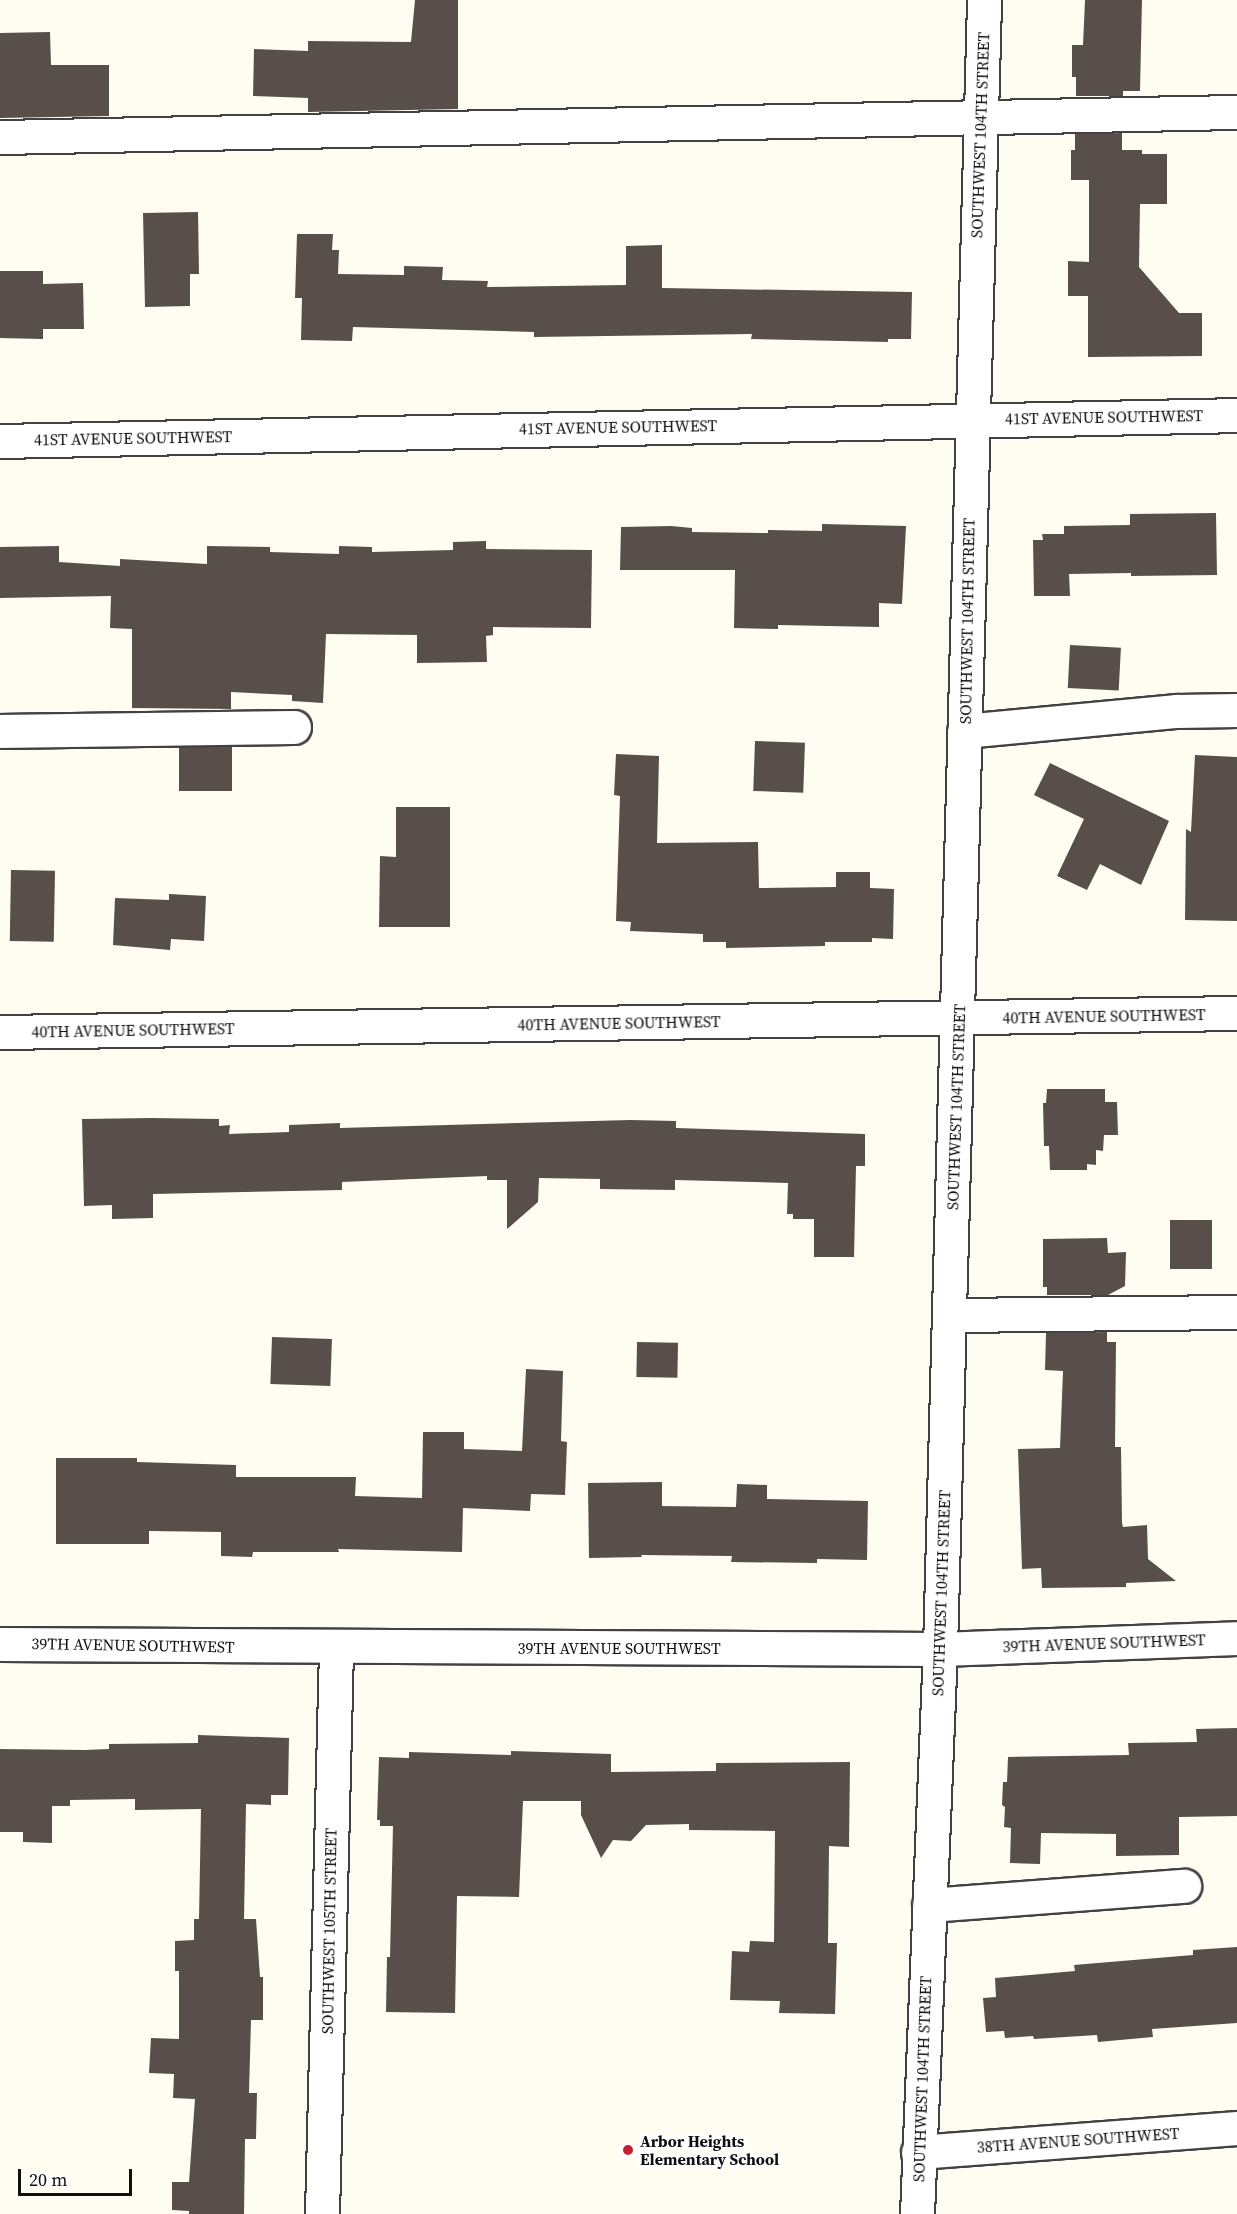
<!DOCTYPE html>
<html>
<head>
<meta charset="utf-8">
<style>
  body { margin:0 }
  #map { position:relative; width:1237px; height:2214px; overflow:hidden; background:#fffcf1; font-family:"Source Serif 4",serif }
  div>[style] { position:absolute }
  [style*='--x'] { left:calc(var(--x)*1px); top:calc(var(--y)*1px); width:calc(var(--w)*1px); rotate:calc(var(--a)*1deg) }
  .building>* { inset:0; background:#584f4b; transform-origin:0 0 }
  .roads { filter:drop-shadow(2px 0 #424242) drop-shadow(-2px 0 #424242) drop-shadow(0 2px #424242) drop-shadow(0 -2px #424242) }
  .minor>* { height:33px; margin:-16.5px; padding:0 16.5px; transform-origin:16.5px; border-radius:16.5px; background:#fff }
  .dots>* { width:16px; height:16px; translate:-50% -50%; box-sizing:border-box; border:3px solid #fff; border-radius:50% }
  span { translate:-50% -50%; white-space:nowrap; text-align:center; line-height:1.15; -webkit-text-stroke:6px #fff; paint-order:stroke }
  .street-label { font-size:16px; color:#0f0f0f }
  .poi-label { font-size:16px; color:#0f0f0f; font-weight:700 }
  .left { translate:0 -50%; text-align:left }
  .scale { position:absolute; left:18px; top:2169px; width:114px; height:27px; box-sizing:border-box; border:3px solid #0f0f0f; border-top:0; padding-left:8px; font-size:18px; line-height:21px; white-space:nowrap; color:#0f0f0f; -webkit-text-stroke:4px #fff; paint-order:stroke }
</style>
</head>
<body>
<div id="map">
  <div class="building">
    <div style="clip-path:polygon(415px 0,458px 0,458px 109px,308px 112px,308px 98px,253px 96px,254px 49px,308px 51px,308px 41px,411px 42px)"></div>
    <div style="clip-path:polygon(1085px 0,1142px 0,1140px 91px,1123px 91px,1123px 96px,1076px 96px,1076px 77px,1072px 77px,1072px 45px,1083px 45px)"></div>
    <div style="clip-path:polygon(50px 32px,51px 65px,109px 65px,109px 116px,0 118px,0 33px)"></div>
    <div style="clip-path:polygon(1122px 133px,1122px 150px,1142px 150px,1142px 154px,1167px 154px,1167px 204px,1140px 204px,1139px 267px,1179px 313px,1202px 313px,1202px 356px,1088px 357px,1088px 296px,1068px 296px,1068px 261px,1089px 262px,1089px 180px,1071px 180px,1071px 150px,1075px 150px,1075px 134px)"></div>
    <div style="clip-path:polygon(198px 212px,199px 274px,190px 274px,190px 306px,145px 307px,143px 213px)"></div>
    <div style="clip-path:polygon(297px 234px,333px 234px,332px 250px,339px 250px,338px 274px,404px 275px,404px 266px,443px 267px,442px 280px,488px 281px,487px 287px,626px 285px,626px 246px,662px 245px,662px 288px,912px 292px,911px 339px,888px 339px,888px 342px,751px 339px,752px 334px,534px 337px,534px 332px,353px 327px,352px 341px,301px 340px,302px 298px,295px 298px)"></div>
    <div style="clip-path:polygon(0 271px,43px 271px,43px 284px,83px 283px,84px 329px,43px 329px,43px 339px,0 338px)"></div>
    <div style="clip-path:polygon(1216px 513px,1217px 575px,1131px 576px,1131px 573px,1069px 574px,1070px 596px,1034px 596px,1033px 540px,1043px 540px,1042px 534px,1064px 534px,1064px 526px,1130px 525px,1130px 514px)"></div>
    <div style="clip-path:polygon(822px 524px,906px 526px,902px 604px,879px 603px,879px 627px,778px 625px,778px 629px,734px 628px,735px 570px,620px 570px,621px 527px,671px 526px,692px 528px,692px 532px,768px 533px,768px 530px,822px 531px)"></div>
    <div style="clip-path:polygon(486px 541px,486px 549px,592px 550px,591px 628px,493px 627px,493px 635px,486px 636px,487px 662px,417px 663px,417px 635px,326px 634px,323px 703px,292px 701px,292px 695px,231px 692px,231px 709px,132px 708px,132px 629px,110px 628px,111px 596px,0 598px,0 547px,59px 546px,59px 562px,120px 566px,120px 559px,207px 564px,207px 546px,270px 547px,270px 552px,339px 554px,339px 546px,372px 547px,372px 552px,453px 550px,453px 542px)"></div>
    <div style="left:1070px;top:645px;width:51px;height:43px;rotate:3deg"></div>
    <div style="left:755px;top:741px;width:50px;height:50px;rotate:2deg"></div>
    <div style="left:179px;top:747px;width:53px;height:44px"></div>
    <div style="clip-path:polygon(616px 754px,659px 756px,657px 843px,758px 842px,759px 888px,836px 887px,836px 872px,870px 872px,870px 888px,894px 889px,893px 939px,872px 938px,872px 942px,825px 942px,825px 946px,726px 948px,726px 942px,703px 942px,703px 934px,630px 931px,631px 922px,616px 921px,620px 796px,614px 795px)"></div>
    <div style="clip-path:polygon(1195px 755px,1237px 757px,1237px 921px,1185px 920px,1186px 829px,1191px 832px)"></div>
    <div style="clip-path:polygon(1050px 763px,1169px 821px,1141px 885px,1100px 864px,1087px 890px,1057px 876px,1084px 819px,1034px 795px)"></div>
    <div style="clip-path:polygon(396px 807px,450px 807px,450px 927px,379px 927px,380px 856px,396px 857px)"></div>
    <div style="left:11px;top:870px;width:44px;height:71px;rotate:1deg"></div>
    <div style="clip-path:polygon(169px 894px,206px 896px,204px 941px,171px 939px,170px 950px,113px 945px,115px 898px,169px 900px)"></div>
    <div style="clip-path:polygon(1047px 1089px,1105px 1089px,1105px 1102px,1117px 1102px,1118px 1135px,1104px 1135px,1103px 1151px,1096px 1150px,1096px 1165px,1087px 1164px,1087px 1170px,1050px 1170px,1049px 1146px,1044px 1146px,1043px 1103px,1046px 1103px)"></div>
    <div style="clip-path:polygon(152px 1118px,219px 1119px,219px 1126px,230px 1125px,229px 1134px,289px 1132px,289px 1125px,340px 1123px,340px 1128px,630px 1120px,676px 1121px,676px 1128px,865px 1134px,865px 1166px,856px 1166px,854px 1257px,814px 1257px,814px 1219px,793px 1219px,793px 1214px,787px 1214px,788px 1183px,675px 1180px,675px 1190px,600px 1189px,600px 1179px,539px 1178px,538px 1202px,507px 1229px,507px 1180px,487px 1180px,487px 1176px,342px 1182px,342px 1190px,153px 1194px,153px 1218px,112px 1219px,112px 1205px,84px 1206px,82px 1119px)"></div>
    <div style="left:1170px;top:1220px;width:42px;height:49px"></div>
    <div style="clip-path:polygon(1107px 1238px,1108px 1253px,1126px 1252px,1125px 1286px,1108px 1295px,1047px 1295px,1047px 1287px,1043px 1287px,1043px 1239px)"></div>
    <div style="clip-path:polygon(1107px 1332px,1107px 1342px,1116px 1342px,1115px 1447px,1121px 1447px,1122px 1523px,1123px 1527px,1147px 1525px,1148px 1559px,1176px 1581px,1126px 1583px,1126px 1587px,1042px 1588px,1041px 1568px,1022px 1569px,1018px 1449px,1060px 1448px,1063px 1371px,1045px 1370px,1046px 1333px)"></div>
    <div style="left:272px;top:1337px;width:60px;height:47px;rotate:2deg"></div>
    <div style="left:637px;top:1342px;width:41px;height:35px;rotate:1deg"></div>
    <div style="clip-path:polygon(526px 1369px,563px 1371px,561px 1441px,567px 1442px,565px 1495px,531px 1494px,530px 1511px,463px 1508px,462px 1552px,338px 1549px,339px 1552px,253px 1552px,252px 1557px,221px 1556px,221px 1532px,149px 1531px,149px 1544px,56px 1544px,56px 1458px,137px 1458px,137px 1462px,236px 1465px,236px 1477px,356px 1477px,355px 1496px,422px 1498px,423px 1432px,464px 1432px,464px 1449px,522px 1451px)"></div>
    <div style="clip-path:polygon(662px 1482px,662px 1506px,736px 1507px,737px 1484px,767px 1485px,767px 1499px,868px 1501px,867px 1560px,817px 1559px,817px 1563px,731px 1562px,732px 1556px,641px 1555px,642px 1557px,589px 1558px,588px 1483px)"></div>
    <div style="clip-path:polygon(1237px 1728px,1237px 1816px,1179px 1817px,1179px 1855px,1116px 1856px,1116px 1834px,1041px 1833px,1040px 1864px,1010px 1863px,1011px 1828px,1004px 1827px,1005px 1807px,1002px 1805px,1003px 1782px,1007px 1782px,1008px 1757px,1129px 1755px,1128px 1743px,1197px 1742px,1196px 1729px)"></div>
    <div style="clip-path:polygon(198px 1735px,289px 1738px,288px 1795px,271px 1795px,271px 1805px,246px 1804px,244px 1919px,256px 1919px,260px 1977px,263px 1977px,263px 2020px,251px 2020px,249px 2093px,257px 2093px,256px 2139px,245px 2139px,244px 2214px,189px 2214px,189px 2211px,172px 2210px,172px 2182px,189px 2182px,195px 2099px,173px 2098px,174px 2074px,149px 2073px,151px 2038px,179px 2039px,179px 1971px,175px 1971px,175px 1941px,194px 1940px,194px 1919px,199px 1919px,201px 1809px,135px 1810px,135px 1799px,70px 1800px,70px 1806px,52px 1806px,52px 1843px,23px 1842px,23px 1832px,0 1832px,0 1749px,84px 1750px,109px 1749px,109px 1744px,198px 1743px)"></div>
    <div style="clip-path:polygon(511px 1751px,611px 1754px,611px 1772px,716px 1771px,716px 1763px,850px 1762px,849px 1847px,829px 1846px,828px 1943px,837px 1943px,835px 2014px,779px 2013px,780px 2001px,730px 2000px,732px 1951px,749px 1952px,750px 1941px,774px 1942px,775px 1831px,689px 1830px,689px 1824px,646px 1825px,631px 1841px,613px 1840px,601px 1858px,581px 1815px,581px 1801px,523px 1801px,519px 1897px,457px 1896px,455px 2013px,386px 2012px,387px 1957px,390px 1957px,393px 1826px,380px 1826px,380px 1820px,377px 1820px,379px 1757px,409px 1758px,409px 1752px,511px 1755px)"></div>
    <div style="clip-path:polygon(1237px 1947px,1237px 2023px,1152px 2029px,1153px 2037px,1098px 2042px,1097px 2035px,1034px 2039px,1033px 2036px,1005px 2038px,1004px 2031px,986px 2032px,983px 1998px,996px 1997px,995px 1978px,1075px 1971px,1074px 1965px,1193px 1955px,1193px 1950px)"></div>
  </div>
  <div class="roads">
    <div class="minor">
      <div style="--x:0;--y:137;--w:1237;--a:-1.16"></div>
      <div style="--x:0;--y:441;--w:1237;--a:-1.2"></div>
      <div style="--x:0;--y:731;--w:294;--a:-0.8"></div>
      <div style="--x:964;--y:731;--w:214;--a:-5.4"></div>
      <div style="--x:1177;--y:711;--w:60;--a:-1"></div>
      <div style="--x:0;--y:1032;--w:1237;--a:-0.88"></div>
      <div style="--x:950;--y:1315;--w:287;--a:-0.6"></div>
      <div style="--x:0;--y:1644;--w:940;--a:0.3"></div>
      <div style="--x:940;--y:1649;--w:297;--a:-2.1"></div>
      <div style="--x:929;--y:1905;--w:256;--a:-4.3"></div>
      <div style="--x:918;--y:2152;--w:320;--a:-4.3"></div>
      <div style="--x:322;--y:2214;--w:566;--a:-88.58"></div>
      <div style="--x:917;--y:2214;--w:565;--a:-87.67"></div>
      <div style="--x:940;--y:1649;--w:1650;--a:-88.47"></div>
    </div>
  </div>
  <div class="dots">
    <div style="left:628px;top:2150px;background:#c5202d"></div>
  </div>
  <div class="street-label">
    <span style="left:980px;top:135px;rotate:-88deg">SOUTHWEST 104TH STREET</span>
    <span style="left:1104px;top:417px;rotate:-1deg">41ST AVENUE SOUTHWEST</span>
    <span style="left:618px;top:427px;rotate:-1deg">41ST AVENUE SOUTHWEST</span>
    <span style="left:133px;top:438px;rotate:-1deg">41ST AVENUE SOUTHWEST</span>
    <span style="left:967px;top:621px;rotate:-89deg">SOUTHWEST 104TH STREET</span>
    <span style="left:1104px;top:1016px;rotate:-1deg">40TH AVENUE SOUTHWEST</span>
    <span style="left:619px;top:1023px;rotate:-1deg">40TH AVENUE SOUTHWEST</span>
    <span style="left:133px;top:1030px;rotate:-1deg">40TH AVENUE SOUTHWEST</span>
    <span style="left:956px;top:1107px;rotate:-88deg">SOUTHWEST 104TH STREET</span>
    <span style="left:941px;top:1593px;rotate:-88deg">SOUTHWEST 104TH STREET</span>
    <span style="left:1104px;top:1643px;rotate:-2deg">39TH AVENUE SOUTHWEST</span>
    <span style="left:133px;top:1645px;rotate:1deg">39TH AVENUE SOUTHWEST</span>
    <span style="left:619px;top:1648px">39TH AVENUE SOUTHWEST</span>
    <span style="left:329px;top:1931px;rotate:-89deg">SOUTHWEST 105TH STREET</span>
    <span style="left:922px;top:2079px;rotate:-88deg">SOUTHWEST 104TH STREET</span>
    <span style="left:1078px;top:2140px;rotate:-4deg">38TH AVENUE SOUTHWEST</span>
  </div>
  <div class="poi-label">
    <span class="left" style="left:640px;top:2150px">Arbor Heights<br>Elementary School</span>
  </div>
  <div class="scale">20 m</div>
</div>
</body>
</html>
